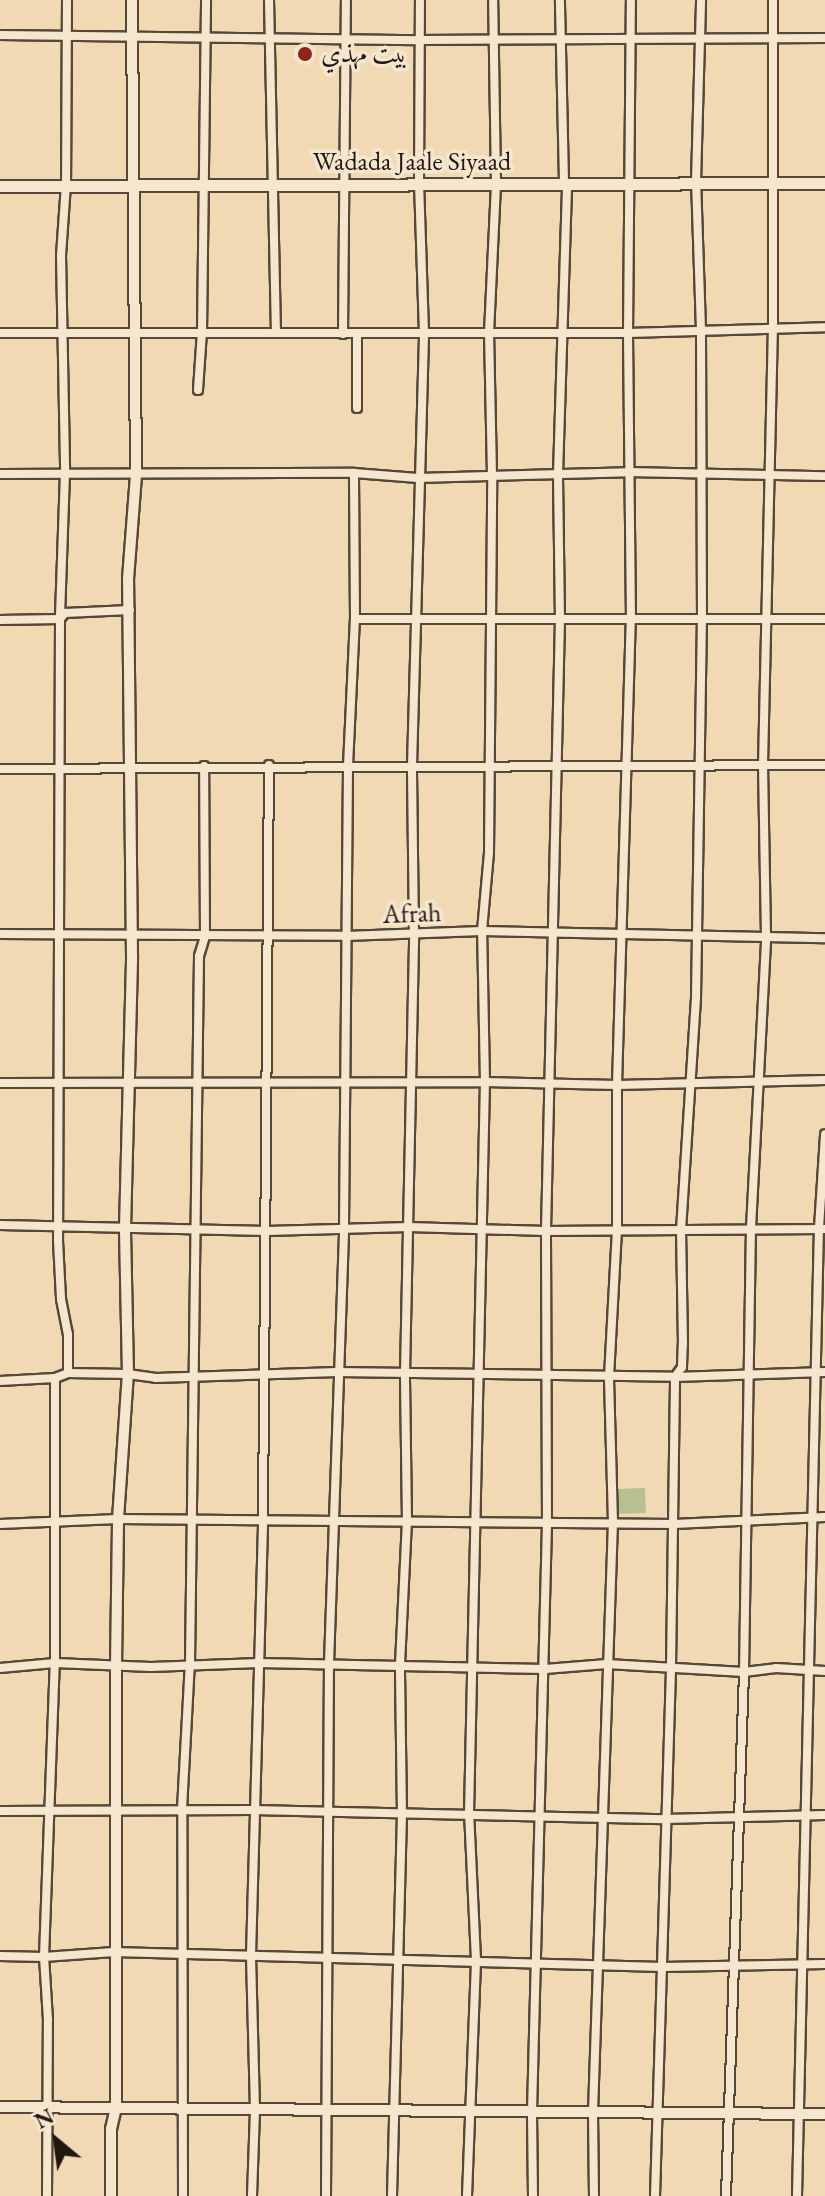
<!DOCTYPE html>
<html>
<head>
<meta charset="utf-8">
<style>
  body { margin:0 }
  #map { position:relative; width:825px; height:2196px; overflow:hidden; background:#f1d9b4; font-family:"EB Garamond",Amiri,serif }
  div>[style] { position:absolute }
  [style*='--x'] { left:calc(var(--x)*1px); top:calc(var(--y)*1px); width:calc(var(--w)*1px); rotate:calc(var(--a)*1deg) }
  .green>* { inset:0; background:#b6c090; transform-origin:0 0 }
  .roads { filter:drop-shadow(2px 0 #564838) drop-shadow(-2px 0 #564838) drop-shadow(0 2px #564838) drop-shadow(0 -2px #564838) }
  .minor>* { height:8px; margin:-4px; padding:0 4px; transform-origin:4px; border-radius:4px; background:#f6e6ce }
  .tertiary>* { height:10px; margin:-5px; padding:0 5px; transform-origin:5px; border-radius:5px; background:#f6e6ce }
  .secondary>* { height:11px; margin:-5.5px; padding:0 5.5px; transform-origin:5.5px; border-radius:5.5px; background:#f6e6ce }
  .dots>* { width:22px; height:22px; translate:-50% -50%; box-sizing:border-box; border:4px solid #f6e6ce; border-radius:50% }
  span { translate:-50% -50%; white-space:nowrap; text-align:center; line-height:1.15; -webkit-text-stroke:7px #f6e6ce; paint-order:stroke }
  .poi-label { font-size:26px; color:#22170e }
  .left { translate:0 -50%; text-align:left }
  .street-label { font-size:26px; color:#22170e }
  .north { position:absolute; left:16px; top:2100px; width:80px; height:80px; -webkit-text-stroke:6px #f6e6ce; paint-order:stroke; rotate:331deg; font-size:22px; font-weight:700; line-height:32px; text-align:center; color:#22170e }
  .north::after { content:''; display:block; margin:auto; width:28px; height:36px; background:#22170e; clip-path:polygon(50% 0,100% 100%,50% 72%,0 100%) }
</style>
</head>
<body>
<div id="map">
  <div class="green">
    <div style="left:645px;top:1488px;width:25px;height:30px;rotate:88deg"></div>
  </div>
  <div class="roads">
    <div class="minor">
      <div style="--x:67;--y:0;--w:184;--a:90.3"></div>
      <div style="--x:66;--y:184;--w:71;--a:94"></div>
      <div style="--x:61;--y:255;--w:218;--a:88.9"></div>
      <div style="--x:65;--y:473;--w:146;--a:92"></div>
      <div style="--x:60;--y:619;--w:622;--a:90.18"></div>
      <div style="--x:58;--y:1241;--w:58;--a:87"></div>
      <div style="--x:61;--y:1299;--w:36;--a:79"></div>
      <div style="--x:68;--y:1334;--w:39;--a:90"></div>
      <div style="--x:269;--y:0;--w:331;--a:88.8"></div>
      <div style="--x:0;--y:35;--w:420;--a:0.7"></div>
      <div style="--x:420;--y:40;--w:405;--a:-0.3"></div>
      <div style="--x:0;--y:333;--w:628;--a:0"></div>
      <div style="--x:628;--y:333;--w:197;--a:-1.7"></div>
      <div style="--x:343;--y:334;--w:334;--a:-89.5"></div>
      <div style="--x:357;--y:334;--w:74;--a:90"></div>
      <div style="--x:198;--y:390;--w:58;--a:-86.1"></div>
      <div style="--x:202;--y:332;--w:332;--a:-89.3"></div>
      <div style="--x:0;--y:474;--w:354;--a:-0.2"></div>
      <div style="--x:354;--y:473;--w:64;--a:4.5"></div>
      <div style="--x:418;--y:478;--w:210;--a:-1.6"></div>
      <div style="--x:628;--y:472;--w:197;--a:1.2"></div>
      <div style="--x:355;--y:619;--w:470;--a:0"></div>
      <div style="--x:0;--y:620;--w:60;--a:-1"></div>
      <div style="--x:60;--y:619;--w:8;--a:-50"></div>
      <div style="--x:65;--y:613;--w:65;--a:-2.6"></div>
      <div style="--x:0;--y:769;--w:825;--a:-0.28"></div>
      <div style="--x:0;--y:934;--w:345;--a:0.3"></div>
      <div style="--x:345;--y:936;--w:137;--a:-2.1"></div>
      <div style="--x:482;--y:931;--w:343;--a:1.2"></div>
      <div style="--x:0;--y:1083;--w:485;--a:-0.1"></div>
      <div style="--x:485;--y:1082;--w:132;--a:1.3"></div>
      <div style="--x:617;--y:1085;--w:208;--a:-1.4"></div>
      <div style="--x:0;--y:1225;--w:267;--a:1.3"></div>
      <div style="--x:267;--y:1231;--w:142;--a:-1.6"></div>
      <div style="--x:409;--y:1227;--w:137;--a:1.7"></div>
      <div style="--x:546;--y:1231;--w:279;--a:-0.4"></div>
      <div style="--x:0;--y:1381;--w:55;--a:-3.1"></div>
      <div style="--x:55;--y:1378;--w:14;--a:-21"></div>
      <div style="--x:68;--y:1373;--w:60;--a:1"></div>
      <div style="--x:128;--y:1374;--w:28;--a:8"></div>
      <div style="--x:156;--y:1378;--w:181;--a:-1.9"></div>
      <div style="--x:337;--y:1372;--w:338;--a:0.8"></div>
      <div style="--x:675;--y:1377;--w:150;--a:-1.9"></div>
      <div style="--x:0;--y:1524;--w:118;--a:-2.4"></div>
      <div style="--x:118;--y:1519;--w:556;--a:0.52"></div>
      <div style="--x:674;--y:1524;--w:151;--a:-2.7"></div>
      <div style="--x:0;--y:1668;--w:55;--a:-5.2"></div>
      <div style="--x:55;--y:1663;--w:96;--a:2.4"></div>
      <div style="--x:151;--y:1667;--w:108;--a:-2.1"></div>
      <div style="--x:259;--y:1663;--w:286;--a:1.2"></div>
      <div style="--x:545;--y:1669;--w:62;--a:-4.6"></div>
      <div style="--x:607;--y:1664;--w:137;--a:3.3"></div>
      <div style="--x:744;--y:1672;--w:32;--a:-7"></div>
      <div style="--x:776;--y:1668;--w:49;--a:3.5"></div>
      <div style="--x:0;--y:1811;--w:253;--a:-0.2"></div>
      <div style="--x:253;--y:1810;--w:412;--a:1.3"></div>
      <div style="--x:665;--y:1819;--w:160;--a:-1.4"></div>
      <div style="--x:0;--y:1956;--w:44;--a:1.3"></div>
      <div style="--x:44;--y:1957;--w:70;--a:-4.1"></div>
      <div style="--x:114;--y:1952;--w:549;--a:1.57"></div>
      <div style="--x:663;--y:1967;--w:162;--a:-1.1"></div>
      <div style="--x:47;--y:2196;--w:176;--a:-89.7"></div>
      <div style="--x:48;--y:2020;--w:63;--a:-93.6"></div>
      <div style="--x:44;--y:1957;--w:294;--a:-87.9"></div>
      <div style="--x:55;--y:1663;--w:285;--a:-90"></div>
      <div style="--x:183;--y:2196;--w:387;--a:-90.1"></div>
      <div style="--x:182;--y:1809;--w:146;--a:-86.9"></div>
      <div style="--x:190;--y:1663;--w:707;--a:-89.27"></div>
      <div style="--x:199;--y:956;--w:21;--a:-73"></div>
      <div style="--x:205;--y:936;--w:170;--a:-90.3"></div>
      <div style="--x:252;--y:2196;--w:87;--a:-88"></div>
      <div style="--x:255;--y:2109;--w:154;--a:-91.5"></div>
      <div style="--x:251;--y:1955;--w:434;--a:-88.4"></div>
      <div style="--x:263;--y:1521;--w:756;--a:-89.55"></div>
      <div style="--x:326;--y:2196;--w:533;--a:-89.68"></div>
      <div style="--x:329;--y:1663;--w:436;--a:-88"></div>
      <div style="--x:344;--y:1227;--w:461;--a:-89.5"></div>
      <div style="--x:348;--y:766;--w:147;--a:-87.3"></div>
      <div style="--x:355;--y:619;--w:146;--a:-90.4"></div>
      <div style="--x:392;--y:2196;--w:381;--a:-88.5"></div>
      <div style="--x:402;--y:1815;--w:151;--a:-90.8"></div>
      <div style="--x:400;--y:1664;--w:142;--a:-87.2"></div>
      <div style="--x:407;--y:1522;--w:149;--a:-90.8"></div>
      <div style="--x:405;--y:1373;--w:438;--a:-88.8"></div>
      <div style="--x:414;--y:935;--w:169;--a:-90.7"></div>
      <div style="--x:412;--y:766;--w:433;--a:-88.4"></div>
      <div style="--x:424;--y:333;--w:149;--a:-91.9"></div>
      <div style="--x:419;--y:184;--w:184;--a:-89.7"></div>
      <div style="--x:467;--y:2196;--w:236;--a:-87.8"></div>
      <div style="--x:476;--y:1960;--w:146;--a:-92.7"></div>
      <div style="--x:469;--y:1814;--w:732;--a:-88.75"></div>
      <div style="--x:485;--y:1082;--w:151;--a:-91.1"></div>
      <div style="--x:482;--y:931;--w:79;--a:-84.9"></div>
      <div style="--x:489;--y:852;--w:377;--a:-89.5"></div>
      <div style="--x:492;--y:475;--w:142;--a:-91.2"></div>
      <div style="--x:489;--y:333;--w:150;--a:-87.3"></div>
      <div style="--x:496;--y:183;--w:183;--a:-90.9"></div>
      <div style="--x:533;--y:2196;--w:84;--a:-90.7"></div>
      <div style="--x:532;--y:2112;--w:588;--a:-88.54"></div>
      <div style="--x:547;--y:1524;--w:293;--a:-90.2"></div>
      <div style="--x:546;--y:1231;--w:611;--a:-88.69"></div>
      <div style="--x:560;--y:620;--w:146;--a:-90.8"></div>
      <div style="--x:558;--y:474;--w:290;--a:-88.2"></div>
      <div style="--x:567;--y:184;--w:4;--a:-135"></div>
      <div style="--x:564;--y:181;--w:181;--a:-91.3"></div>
      <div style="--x:594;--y:2196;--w:84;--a:-90.7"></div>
      <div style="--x:593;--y:2112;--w:590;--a:-88.06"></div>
      <div style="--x:613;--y:1522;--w:145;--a:-91.6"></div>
      <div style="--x:609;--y:1377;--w:146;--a:-86.9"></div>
      <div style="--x:617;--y:1231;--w:146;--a:-90"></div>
      <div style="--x:617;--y:1085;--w:464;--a:-88.3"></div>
      <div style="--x:631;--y:621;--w:288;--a:-90.6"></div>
      <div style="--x:628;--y:333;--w:333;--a:-89.5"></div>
      <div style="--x:655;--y:2196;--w:528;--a:-88.26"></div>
      <div style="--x:671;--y:1668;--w:291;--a:-89.2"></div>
      <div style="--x:675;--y:1377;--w:12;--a:-55"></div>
      <div style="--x:682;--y:1367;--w:23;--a:-88"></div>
      <div style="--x:683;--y:1344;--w:114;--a:-91"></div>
      <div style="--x:681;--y:1230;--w:232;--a:-86.3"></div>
      <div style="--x:696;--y:998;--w:377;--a:-89.1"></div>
      <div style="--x:702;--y:621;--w:291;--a:-90.2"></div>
      <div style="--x:701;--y:330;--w:148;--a:-91.9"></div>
      <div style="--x:696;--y:182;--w:182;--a:-88.4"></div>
      <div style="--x:726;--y:2196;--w:524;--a:-88.03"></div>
      <div style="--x:744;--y:1672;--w:444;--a:-89.1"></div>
      <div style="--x:751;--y:1228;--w:291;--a:-87"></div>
      <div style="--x:766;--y:937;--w:172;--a:-91"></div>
      <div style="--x:763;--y:765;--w:438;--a:-88.7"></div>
      <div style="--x:773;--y:327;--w:327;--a:-90"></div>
      <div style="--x:797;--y:2196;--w:968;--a:-88.7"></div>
      <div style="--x:819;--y:1228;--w:94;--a:-86.3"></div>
    </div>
    <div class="tertiary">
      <div style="--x:0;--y:2107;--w:825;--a:0.49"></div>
      <div style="--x:111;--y:2196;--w:67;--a:-90"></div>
      <div style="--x:111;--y:2129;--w:22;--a:-77"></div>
      <div style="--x:116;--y:2108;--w:442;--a:-90"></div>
      <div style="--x:116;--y:1666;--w:147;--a:-89.2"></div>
      <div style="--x:118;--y:1519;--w:145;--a:-86.1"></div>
      <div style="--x:128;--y:1374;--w:146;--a:-91.2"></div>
      <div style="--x:125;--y:1228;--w:272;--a:-88.5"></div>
      <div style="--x:132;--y:956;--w:377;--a:-90.6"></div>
      <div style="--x:128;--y:579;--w:105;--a:-85.6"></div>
      <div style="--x:136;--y:474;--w:474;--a:-90.5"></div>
    </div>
    <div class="secondary">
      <div style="--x:0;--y:186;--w:825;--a:-0.21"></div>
    </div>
  </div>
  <div class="dots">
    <div style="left:305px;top:54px;background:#8f2418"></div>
  </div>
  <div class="poi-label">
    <span class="left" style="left:321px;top:54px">بيت مهذي</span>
  </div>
  <div class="street-label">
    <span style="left:412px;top:162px">Wadada Jaale Siyaad</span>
    <span style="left:412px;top:914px;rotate:-2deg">Afrah</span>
  </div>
  <div class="north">N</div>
</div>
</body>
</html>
